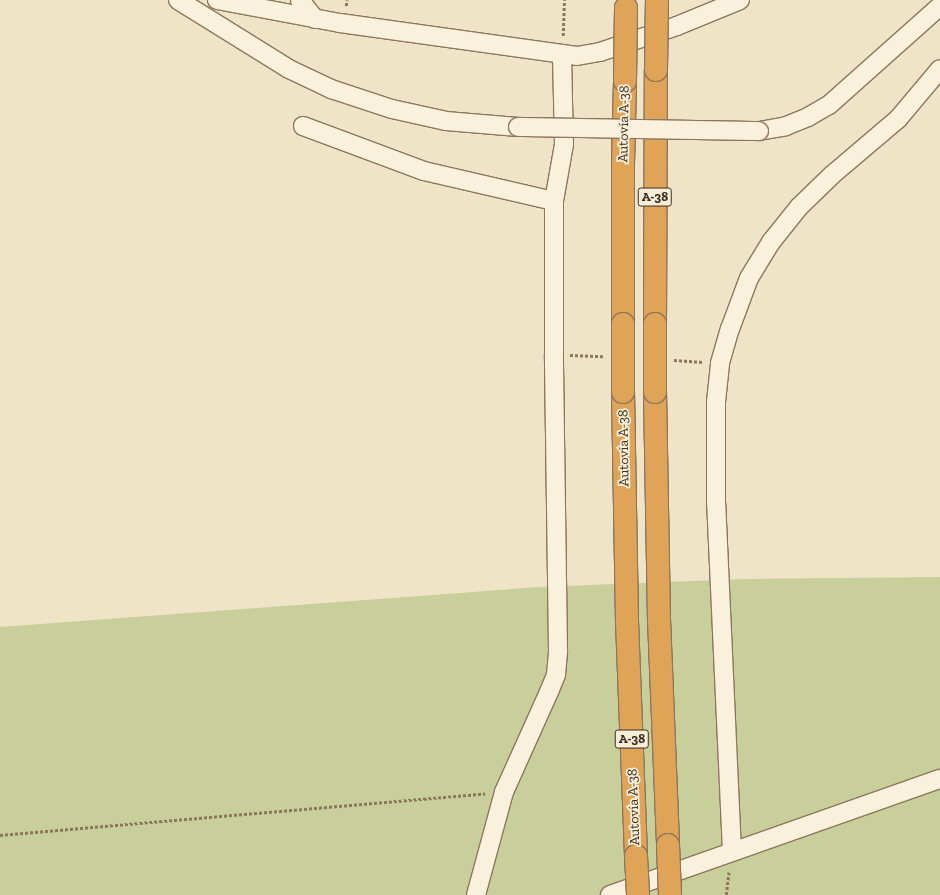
<!DOCTYPE html>
<html>
<head>
<meta charset="utf-8">
<style>
  body { margin:0 }
  #map { position:relative; width:940px; height:895px; overflow:hidden; background:#f0e4c8; font-family:"Zilla Slab",serif }
  div>[style] { position:absolute }
  [style*='--x'] { left:calc(var(--x)*1px); top:calc(var(--y)*1px); width:calc(var(--w)*1px); rotate:calc(var(--a)*1deg) }
  .green>* { inset:0; background:#c9cf9b }
  .path>* { height:2.5px; margin-top:-1.25px; transform-origin:0; background:repeating-linear-gradient(90deg,#8d765c 0 3px,transparent 0 5px) }
  .roads { filter:drop-shadow(1px 0 #8d765c) drop-shadow(-1px 0 #8d765c) drop-shadow(0 1px #8d765c) drop-shadow(0 -1px #8d765c) }
  .minor>* { height:18px; margin:-9px; padding:0 9px; transform-origin:9px; border-radius:9px; background:#faf1dc }
  .motorway>* { height:22px; margin:-11px; padding:0 11px; transform-origin:11px; border-radius:11px; background:#e0a458 }
  .bridges { filter:drop-shadow(1px 0 #8d765c) drop-shadow(-1px 0 #8d765c) drop-shadow(0 1px #8d765c) drop-shadow(0 -1px #8d765c) }
  .minor-bridge>* { height:18px; margin:-9px; padding:0 9px; transform-origin:9px; border-radius:9px; background:#faf1dc }
  .motorway-bridge>* { height:22px; margin:-11px; padding:0 11px; transform-origin:11px; border-radius:11px; background:#e0a458 }
  span { translate:-50% -50%; white-space:nowrap; text-align:center; line-height:1.15; -webkit-text-stroke:3.5px #f7eed8; paint-order:stroke }
  .shield-label span { padding:1px 3px; background:#f7eed8; border:1px solid; border-radius:3px; -webkit-text-stroke-width:0 }
  .shield-label { font-size:13px; color:#3d2e20; font-weight:700 }
  .street-label { font-size:14px; color:#3d2e20 }
</style>
</head>
<body>
<div id="map">
  <div class="green">
    <div style="clip-path:polygon(940px 577px,940px 895px,0 895px,0 627px,539px 587px,744px 579px)"></div>
  </div>
  <div class="path">
    <div style="--x:346;--y:6;--w:6;--a:-81"></div>
    <div style="--x:563;--y:36;--w:36;--a:-88"></div>
    <div style="--x:570;--y:355;--w:33;--a:2"></div>
    <div style="--x:674;--y:360;--w:29;--a:4"></div>
    <div style="--x:0;--y:835;--w:487;--a:-4.9"></div>
    <div style="--x:726;--y:895;--w:23;--a:-83"></div>
  </div>
  <div class="roads">
    <div class="minor">
      <div style="--x:178;--y:0;--w:131;--a:31.9"></div>
      <div style="--x:289;--y:69;--w:47;--a:25.5"></div>
      <div style="--x:331;--y:89;--w:64;--a:18.2"></div>
      <div style="--x:392;--y:109;--w:55;--a:12.5"></div>
      <div style="--x:446;--y:121;--w:72;--a:4.8"></div>
      <div style="--x:217;--y:0;--w:125;--a:10.6"></div>
      <div style="--x:340;--y:23;--w:239;--a:7.9"></div>
      <div style="--x:577;--y:56;--w:23;--a:-10"></div>
      <div style="--x:600;--y:52;--w:81;--a:-18.7"></div>
      <div style="--x:677;--y:26;--w:68;--a:-22.4"></div>
      <div style="--x:300;--y:0;--w:24;--a:52"></div>
      <div style="--x:303;--y:126;--w:129;--a:20.4"></div>
      <div style="--x:424;--y:171;--w:133;--a:13"></div>
      <div style="--x:759;--y:131;--w:27;--a:-10"></div>
      <div style="--x:786;--y:126;--w:24;--a:-22"></div>
      <div style="--x:808;--y:117;--w:24;--a:-30"></div>
      <div style="--x:829;--y:105;--w:149;--a:-41.7"></div>
      <div style="--x:732;--y:852;--w:349;--a:-92.6"></div>
      <div style="--x:716;--y:503;--w:101;--a:-90"></div>
      <div style="--x:716;--y:402;--w:39;--a:-84"></div>
      <div style="--x:720;--y:363;--w:35;--a:-74"></div>
      <div style="--x:730;--y:329;--w:54;--a:-69.6"></div>
      <div style="--x:749;--y:278;--w:42;--a:-58.6"></div>
      <div style="--x:771;--y:242;--w:45;--a:-51.3"></div>
      <div style="--x:799;--y:207;--w:46;--a:-44.1"></div>
      <div style="--x:832;--y:175;--w:87;--a:-40.3"></div>
      <div style="--x:898;--y:119;--w:65;--a:-50"></div>
      <div style="--x:476;--y:895;--w:107;--a:-74.8"></div>
      <div style="--x:504;--y:792;--w:110;--a:-65.8"></div>
      <div style="--x:549;--y:692;--w:18;--a:-68"></div>
      <div style="--x:556;--y:675;--w:25;--a:-85"></div>
      <div style="--x:558;--y:650;--w:295;--a:-90.8"></div>
      <div style="--x:554;--y:355;--w:154;--a:-90"></div>
      <div style="--x:554;--y:201;--w:58;--a:-80"></div>
      <div style="--x:564;--y:144;--w:90;--a:-91.3"></div>
      <div style="--x:610;--y:895;--w:350;--a:-19.4"></div>
    </div>
    <div class="motorway">
      <div style="--x:623;--y:324;--w:160;--a:-90"></div>
      <div style="--x:623;--y:164;--w:83;--a:-88.6"></div>
      <div style="--x:655;--y:324;--w:254;--a:-89.8"></div>
      <div style="--x:623;--y:392;--w:229;--a:89"></div>
      <div style="--x:627;--y:621;--w:235;--a:87.8"></div>
      <div style="--x:655;--y:392;--w:227;--a:89"></div>
      <div style="--x:659;--y:619;--w:226;--a:87.7"></div>
    </div>
  </div>
  <div class="bridges">
    <div class="minor-bridge">
      <div style="--x:518;--y:127;--w:241;--a:1"></div>
    </div>
    <div class="motorway-bridge">
      <div style="--x:656;--y:70;--w:70;--a:-89.2"></div>
      <div style="--x:625;--y:81;--w:73;--a:-89.2"></div>
      <div style="--x:623;--y:324;--w:68;--a:90"></div>
      <div style="--x:655;--y:324;--w:68;--a:90"></div>
      <div style="--x:668;--y:845;--w:50;--a:87.7"></div>
      <div style="--x:636;--y:856;--w:39;--a:87"></div>
    </div>
  </div>
  <div class="shield-label">
    <span style="left:655px;top:197px">A-38</span>
    <span style="left:632px;top:739px">A-38</span>
  </div>
  <div class="street-label">
    <span style="left:624px;top:124px;rotate:-89deg">Autovía A-38</span>
    <span style="left:624px;top:448px;rotate:-91deg">Autovía A-38</span>
    <span style="left:634px;top:807px;rotate:-92deg">Autovía A-38</span>
  </div>
</div>
</body>
</html>
